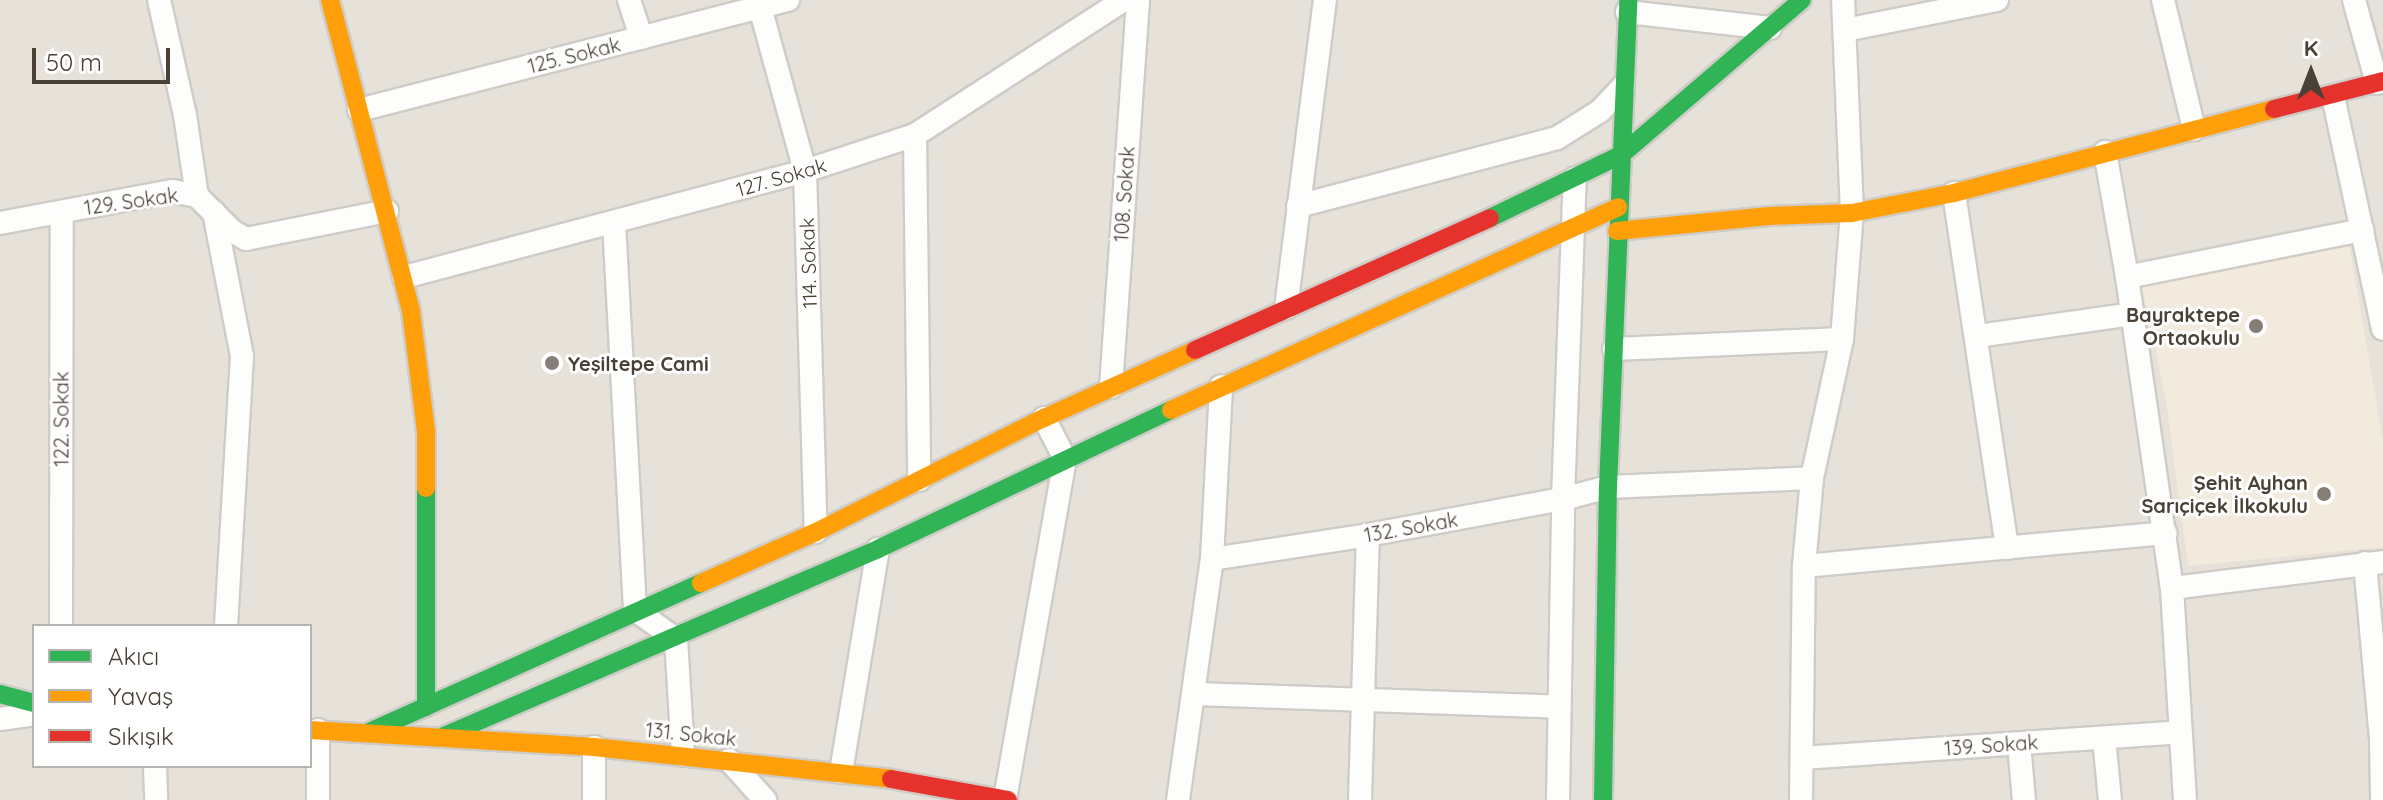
<!DOCTYPE html>
<html>
<head>
<meta charset="utf-8">
<style>
  body { margin:0 }
  #map { position:relative; width:2383px; height:800px; overflow:hidden; background:#f2f0ec; font-family:Quicksand,sans-serif }
  div>[style] { position:absolute }
  [style*='--x'] { left:calc(var(--x)*1px); top:calc(var(--y)*1px); width:calc(var(--w)*1px); rotate:calc(var(--a)*1deg) }
  .residential>* { inset:0; background:#e7e2d9 }
  .education>* { inset:0; background:#f1eadd }
  .roads { filter:drop-shadow(2px 0 #cfccc7) drop-shadow(-2px 0 #cfccc7) drop-shadow(0 2px #cfccc7) drop-shadow(0 -2px #cfccc7) }
  .street>* { height:22px; margin:-11px; padding:0 11px; transform-origin:11px; border-radius:11px; background:#fdfdfc }
  .fast>* { height:18px; margin:-9px; padding:0 9px; transform-origin:9px; border-radius:9px; background:#30b455 }
  .slow>* { height:18px; margin:-9px; padding:0 9px; transform-origin:9px; border-radius:9px; background:#ff9f0a }
  .jam>* { height:18px; margin:-9px; padding:0 9px; transform-origin:9px; border-radius:9px; background:#e5322d }
  .dots>* { width:22px; height:22px; translate:-50% -50%; box-sizing:border-box; border:4px solid #fff; border-radius:50% }
  span { translate:-50% -50%; white-space:nowrap; text-align:center; line-height:1.15; -webkit-text-stroke:6px #fff; paint-order:stroke }
  .street-label { font-size:20px; color:#4a4136 }
  .poi-label { font-size:20px; color:#4a4136; font-weight:700 }
  .right { translate:-100% -50%; text-align:right }
  .left { translate:0 -50%; text-align:left }
  .legend { position:absolute; left:32px; top:624px; width:280px; height:144px; box-sizing:border-box; background:#fff; border:2px solid #b7b3af; margin:0; padding:10px 14px; list-style:none; font-size:24px; color:#4a4136 }
  .legend li { display:flex; align-items:center; gap:16px; height:40px }
  .legend b { width:40px; border:2px solid #b7b3af }
  .north { position:absolute; left:2271px; top:32px; width:80px; height:80px; -webkit-text-stroke:6px #fff; paint-order:stroke; rotate:0deg; font-size:22px; font-weight:700; line-height:32px; text-align:center; color:#4a4136 }
  .north::after { content:''; display:block; margin:auto; width:28px; height:36px; background:#4a4136; clip-path:polygon(50% 0,100% 100%,50% 72%,0 100%) }
  .scale { position:absolute; left:32px; top:48px; width:138px; height:36px; box-sizing:border-box; border:4px solid #4a4136; border-top:0; padding-left:10px; font-size:24px; line-height:28px; white-space:nowrap; color:#4a4136; -webkit-text-stroke:6px #fff; paint-order:stroke }
</style>
</head>
<body>
<div id="map">
  <div class="residential">
    <div style="clip-path:polygon(evenodd,0 0,2383px 0,2383px 800px,0 800px,0 0,34px 626px,310px 626px,310px 766px,34px 766px,34px 626px)"></div>
  </div>
  <div class="education">
    <div style="clip-path:polygon(2348px 237px,2383px 441px,2383px 547px,2188px 566px,2166px 400px,2140px 278px)"></div>
  </div>
  <div class="roads">
    <div class="street">
      <div style="--x:159;--y:0;--w:118;--a:77.3"></div>
      <div style="--x:185;--y:115;--w:82;--a:81.6"></div>
      <div style="--x:629;--y:0;--w:40;--a:72"></div>
      <div style="--x:758;--y:0;--w:177;--a:74.6"></div>
      <div style="--x:805;--y:171;--w:361;--a:88.3"></div>
      <div style="--x:2163;--y:0;--w:133;--a:76.5"></div>
      <div style="--x:2354;--y:0;--w:86;--a:74.5"></div>
      <div style="--x:1627;--y:12;--w:144;--a:6.4"></div>
      <div style="--x:1845;--y:30;--w:155;--a:-11.2"></div>
      <div style="--x:2333;--y:96;--w:238;--a:77.9"></div>
      <div style="--x:359;--y:110;--w:443;--a:-14.4"></div>
      <div style="--x:915;--y:135;--w:345;--a:89.3"></div>
      <div style="--x:2105;--y:152;--w:127;--a:80"></div>
      <div style="--x:2127;--y:277;--w:314;--a:81.8"></div>
      <div style="--x:2172;--y:588;--w:212;--a:86.5"></div>
      <div style="--x:1954;--y:193;--w:359;--a:81.5"></div>
      <div style="--x:1298;--y:206;--w:268;--a:-14.7"></div>
      <div style="--x:1557;--y:138;--w:51;--a:-32.1"></div>
      <div style="--x:1600;--y:111;--w:34;--a:-47"></div>
      <div style="--x:214;--y:212;--w:147;--a:79"></div>
      <div style="--x:242;--y:356;--w:270;--a:93.4"></div>
      <div style="--x:614;--y:222;--w:389;--a:86.9"></div>
      <div style="--x:635;--y:610;--w:50;--a:35.3"></div>
      <div style="--x:676;--y:639;--w:116;--a:86.5"></div>
      <div style="--x:0;--y:223;--w:176;--a:-10.5"></div>
      <div style="--x:173;--y:191;--w:25;--a:12"></div>
      <div style="--x:197;--y:196;--w:49;--a:45"></div>
      <div style="--x:232;--y:231;--w:16;--a:30"></div>
      <div style="--x:246;--y:239;--w:144;--a:-11.2"></div>
      <div style="--x:404;--y:277;--w:415;--a:-14.8"></div>
      <div style="--x:805;--y:171;--w:116;--a:-18.1"></div>
      <div style="--x:915;--y:135;--w:249;--a:-32.9"></div>
      <div style="--x:2127;--y:277;--w:240;--a:-11.3"></div>
      <div style="--x:1286;--y:308;--w:310;--a:-82.8"></div>
      <div style="--x:1977;--y:336;--w:158;--a:-8"></div>
      <div style="--x:1614;--y:349;--w:228;--a:-2.5"></div>
      <div style="--x:1111;--y:387;--w:388;--a:-86"></div>
      <div style="--x:1212;--y:559;--w:158;--a:-8.7"></div>
      <div style="--x:1368;--y:535;--w:198;--a:-10.5"></div>
      <div style="--x:1563;--y:499;--w:47;--a:-14.9"></div>
      <div style="--x:1608;--y:487;--w:204;--a:-2.5"></div>
      <div style="--x:2365;--y:563;--w:178;--a:84.8"></div>
      <div style="--x:2381;--y:740;--w:60;--a:89"></div>
      <div style="--x:1804;--y:566;--w:363;--a:-5.2"></div>
      <div style="--x:2172;--y:588;--w:213;--a:-7"></div>
      <div style="--x:61;--y:626;--w:414;--a:-89.9"></div>
      <div style="--x:1193;--y:694;--w:364;--a:2"></div>
      <div style="--x:0;--y:719;--w:34;--a:-8"></div>
      <div style="--x:318;--y:730;--w:70;--a:90"></div>
      <div style="--x:2104;--y:738;--w:62;--a:84.5"></div>
      <div style="--x:2019;--y:744;--w:56;--a:84.9"></div>
      <div style="--x:594;--y:747;--w:53;--a:90"></div>
      <div style="--x:1802;--y:758;--w:379;--a:-3.9"></div>
      <div style="--x:729;--y:760;--w:54;--a:48"></div>
      <div style="--x:155;--y:766;--w:34;--a:88"></div>
      <div style="--x:841;--y:772;--w:226;--a:-80.6"></div>
      <div style="--x:1005;--y:799;--w:345;--a:-80"></div>
      <div style="--x:1065;--y:459;--w:46;--a:-117.1"></div>
      <div style="--x:1178;--y:800;--w:243;--a:-82"></div>
      <div style="--x:1212;--y:559;--w:173;--a:-87"></div>
      <div style="--x:1360;--y:800;--w:265;--a:-88.3"></div>
      <div style="--x:1558;--y:800;--w:301;--a:-89"></div>
      <div style="--x:1563;--y:499;--w:321;--a:-87.9"></div>
      <div style="--x:1801;--y:800;--w:234;--a:-89.3"></div>
      <div style="--x:1804;--y:566;--w:88;--a:-84.8"></div>
      <div style="--x:1812;--y:478;--w:142;--a:-77.8"></div>
      <div style="--x:1842;--y:339;--w:126;--a:-85.5"></div>
      <div style="--x:1852;--y:213;--w:213;--a:-92.4"></div>
    </div>
    <div class="fast">
      <div style="--x:1490;--y:218;--w:145;--a:-25.7"></div>
      <div style="--x:1621;--y:155;--w:238;--a:-40.6"></div>
      <div style="--x:426;--y:488;--w:219;--a:90"></div>
      <div style="--x:0;--y:694;--w:35;--a:15"></div>
      <div style="--x:367;--y:733;--w:366;--a:-24.2"></div>
      <div style="--x:444;--y:736;--w:473;--a:-23.3"></div>
      <div style="--x:878;--y:549;--w:324;--a:-25.4"></div>
      <div style="--x:1603;--y:800;--w:313;--a:-89.1"></div>
      <div style="--x:1608;--y:487;--w:487;--a:-87.6"></div>
    </div>
    <div class="slow">
      <div style="--x:330;--y:0;--w:321;--a:75.4"></div>
      <div style="--x:411;--y:311;--w:122;--a:82.9"></div>
      <div style="--x:426;--y:432;--w:56;--a:90"></div>
      <div style="--x:1617;--y:231;--w:153;--a:-5.6"></div>
      <div style="--x:1769;--y:216;--w:83;--a:-2.1"></div>
      <div style="--x:1852;--y:213;--w:104;--a:-11.1"></div>
      <div style="--x:1954;--y:193;--w:331;--a:-14.7"></div>
      <div style="--x:1171;--y:410;--w:491;--a:-24.4"></div>
      <div style="--x:701;--y:583;--w:126;--a:-23.9"></div>
      <div style="--x:816;--y:532;--w:255;--a:-26.6"></div>
      <div style="--x:1044;--y:418;--w:166;--a:-24.2"></div>
      <div style="--x:310;--y:730;--w:285;--a:3.4"></div>
      <div style="--x:594;--y:747;--w:299;--a:6.1"></div>
    </div>
    <div class="jam">
      <div style="--x:2274;--y:109;--w:113;--a:-14.4"></div>
      <div style="--x:1195;--y:350;--w:323;--a:-24.1"></div>
      <div style="--x:891;--y:779;--w:119;--a:10.2"></div>
    </div>
  </div>
  <div class="dots">
    <div style="left:2256px;top:326px;background:#857e76"></div>
    <div style="left:552px;top:363px;background:#857e76"></div>
    <div style="left:2324px;top:494px;background:#857e76"></div>
  </div>
  <div class="street-label">
    <span style="left:574px;top:55px;rotate:-14deg">125. Sokak</span>
    <span style="left:781px;top:177px;rotate:-16deg">127. Sokak</span>
    <span style="left:1124px;top:194px;rotate:-86deg">108. Sokak</span>
    <span style="left:131px;top:201px;rotate:-8deg">129. Sokak</span>
    <span style="left:808px;top:263px;rotate:-92deg">114. Sokak</span>
    <span style="left:61px;top:419px;rotate:-90deg">122. Sokak</span>
    <span style="left:1411px;top:527px;rotate:-10deg">132. Sokak</span>
    <span style="left:691px;top:734px;rotate:6deg">131. Sokak</span>
    <span style="left:1991px;top:745px;rotate:-4deg">139. Sokak</span>
  </div>
  <div class="poi-label">
    <span class="right" style="left:2240px;top:326px">Bayraktepe<br>Ortaokulu</span>
    <span class="left" style="left:568px;top:363px">Yeşiltepe Cami</span>
    <span class="right" style="left:2308px;top:494px">Şehit Ayhan<br>Sarıçiçek İlkokulu</span>
  </div>
  <ul class="legend">
  <li><b style="height:10px;background:#30b455"></b>Akıcı</li>
  <li><b style="height:10px;background:#ff9f0a"></b>Yavaş</li>
  <li><b style="height:10px;background:#e5322d"></b>Sıkışık</li>
  </ul>
  <div class="north">K</div>
  <div class="scale">50 m</div>
</div>
</body>
</html>
